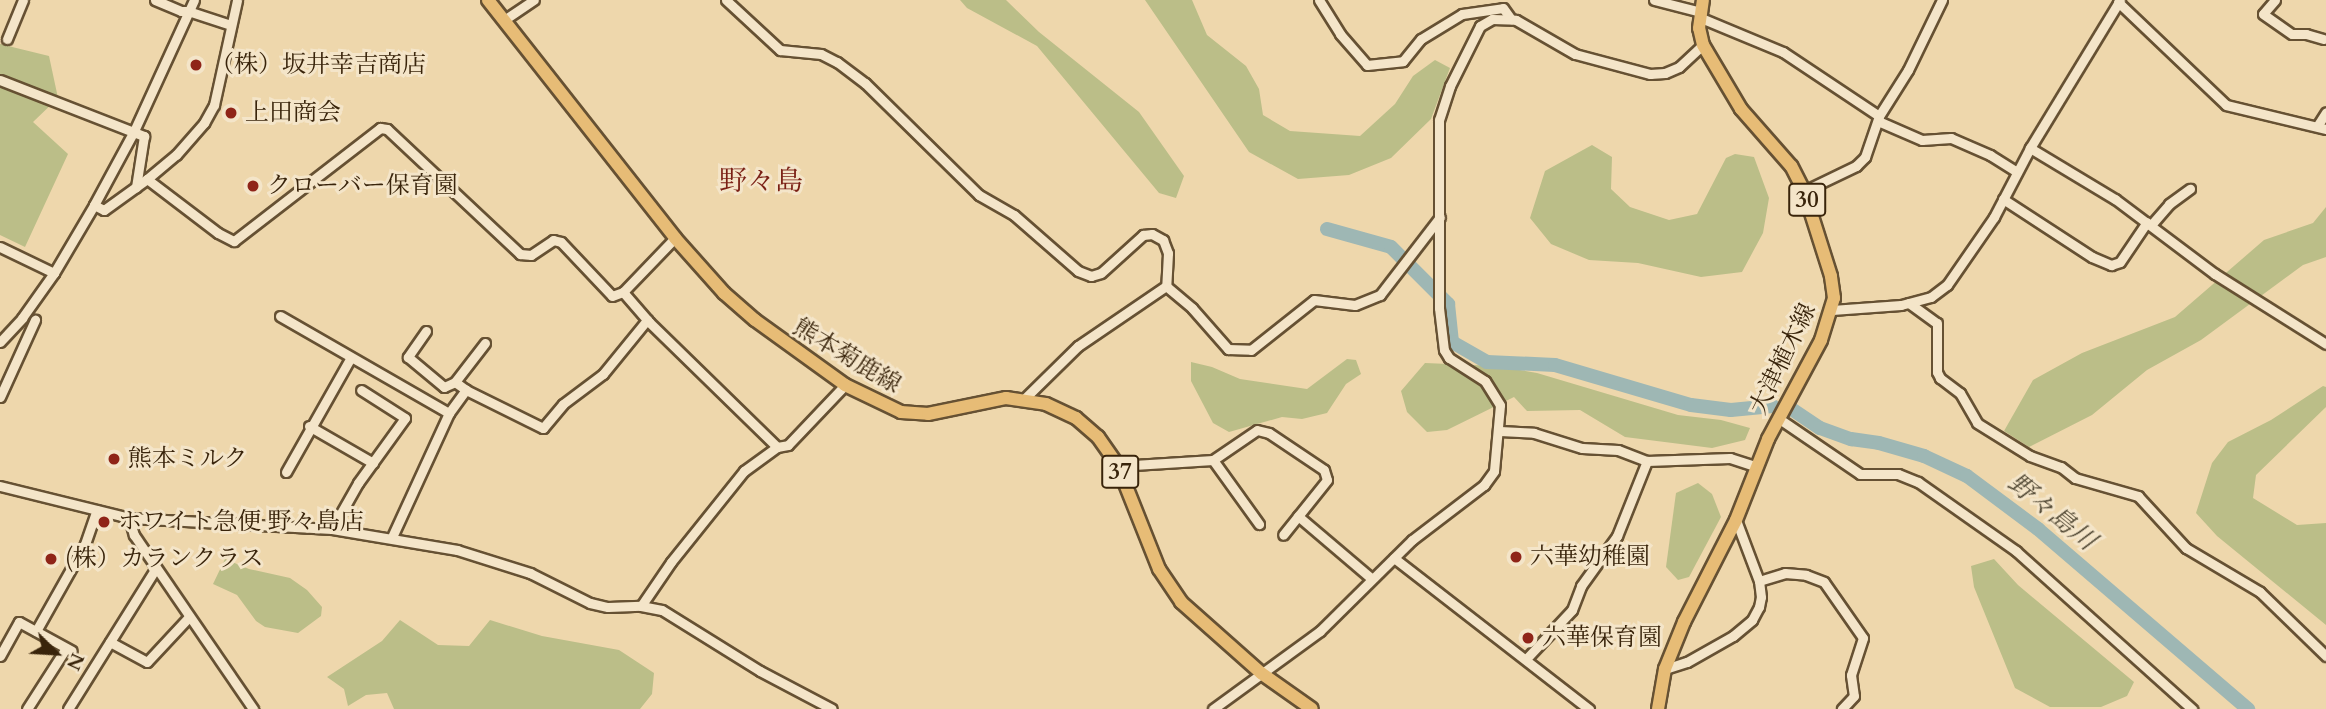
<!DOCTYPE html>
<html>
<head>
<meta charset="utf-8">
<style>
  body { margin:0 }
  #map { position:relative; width:2326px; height:709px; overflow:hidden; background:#eed7ac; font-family:Cardo,"Noto Serif JP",serif }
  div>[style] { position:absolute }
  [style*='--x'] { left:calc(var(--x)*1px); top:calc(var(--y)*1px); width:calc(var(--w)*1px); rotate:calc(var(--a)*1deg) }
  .green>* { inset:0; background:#bbbe88 }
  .river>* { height:14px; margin:-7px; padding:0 7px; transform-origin:7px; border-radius:7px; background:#9eb7b4 }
  .roads { filter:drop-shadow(2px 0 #665133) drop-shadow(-2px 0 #665133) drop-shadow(0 2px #665133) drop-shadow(0 -2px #665133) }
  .minor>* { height:9px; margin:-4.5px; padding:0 4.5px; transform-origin:4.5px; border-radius:4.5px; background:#f4e5c9 }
  .major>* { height:12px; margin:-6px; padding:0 6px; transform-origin:6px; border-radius:6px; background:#e7bc76 }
  .dots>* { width:19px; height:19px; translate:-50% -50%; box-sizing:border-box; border:4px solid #f4e5c9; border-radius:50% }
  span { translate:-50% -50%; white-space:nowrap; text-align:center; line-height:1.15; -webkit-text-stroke:6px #f4e5c9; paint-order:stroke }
  .shield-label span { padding:2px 5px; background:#f4e5c9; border:2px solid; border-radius:5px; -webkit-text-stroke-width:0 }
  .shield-label { font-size:23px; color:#39240b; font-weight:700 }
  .poi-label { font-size:24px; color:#39240b }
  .left { translate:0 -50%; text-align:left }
  .street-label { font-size:24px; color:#39240b }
  .water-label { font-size:26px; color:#524935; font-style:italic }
  .quarter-label { font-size:28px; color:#7a1f14 }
  .north { position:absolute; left:21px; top:618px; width:70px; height:70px; -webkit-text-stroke:5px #f4e5c9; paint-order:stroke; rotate:114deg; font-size:19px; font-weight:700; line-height:28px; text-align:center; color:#39240b }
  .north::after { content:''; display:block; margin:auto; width:24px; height:32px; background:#39240b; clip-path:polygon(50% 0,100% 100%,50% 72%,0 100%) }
</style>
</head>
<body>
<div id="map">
  <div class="green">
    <div style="clip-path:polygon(960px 0,1006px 0,1039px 32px,1139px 112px,1184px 176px,1176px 198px,1159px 193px,1037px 46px,967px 8px)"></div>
    <div style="clip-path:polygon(1145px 0,1192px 0,1207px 35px,1246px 66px,1259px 89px,1263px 115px,1290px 131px,1360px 136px,1395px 104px,1413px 76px,1435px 60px,1450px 68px,1431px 119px,1391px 158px,1349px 175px,1298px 179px,1249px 152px)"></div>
    <div style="clip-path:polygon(0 44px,49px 56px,58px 98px,33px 122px,68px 154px,25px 247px,0 235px)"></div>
    <div style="clip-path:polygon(1592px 145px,1612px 157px,1611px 189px,1630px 207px,1669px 220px,1697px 214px,1726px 158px,1735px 154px,1754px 157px,1769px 198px,1763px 233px,1742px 272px,1701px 277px,1638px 263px,1589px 260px,1551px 244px,1530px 218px,1545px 171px)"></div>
    <div style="clip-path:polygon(2326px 207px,2326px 257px,2303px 265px,2201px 340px,2147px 370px,2092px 415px,2029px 447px,2004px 431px,2033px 380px,2082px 353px,2175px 317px,2264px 240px,2313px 223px)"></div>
    <div style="clip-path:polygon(1347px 359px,1356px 360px,1361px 374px,1346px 384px,1327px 413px,1302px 419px,1282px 417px,1229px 432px,1213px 423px,1191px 381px,1191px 362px,1212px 367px,1240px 379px,1307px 389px)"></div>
    <div style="clip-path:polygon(1425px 363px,1496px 366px,1537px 373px,1678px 415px,1721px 420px,1750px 428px,1745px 440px,1712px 448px,1625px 437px,1580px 410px,1527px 411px,1514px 397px,1447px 430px,1427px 432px,1407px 412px,1401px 391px)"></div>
    <div style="clip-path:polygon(2323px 386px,2326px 387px,2326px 407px,2256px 475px,2253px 498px,2297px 525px,2326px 523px,2326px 625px,2217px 536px,2196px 513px,2212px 463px,2228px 442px,2271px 420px)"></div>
    <div style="clip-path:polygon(1698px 483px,1712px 494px,1721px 517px,1689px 577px,1678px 580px,1666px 567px,1676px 493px)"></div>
    <div style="clip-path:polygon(225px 559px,249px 569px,290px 578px,307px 590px,322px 607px,321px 616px,298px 633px,265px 627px,256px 621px,237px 595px,213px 584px)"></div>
    <div style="clip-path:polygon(1994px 559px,2018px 585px,2134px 682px,2127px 696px,2101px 707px,2050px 707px,2015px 688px,1974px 587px,1971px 566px)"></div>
    <div style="clip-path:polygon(400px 620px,438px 645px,469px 646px,490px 620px,542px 636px,619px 650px,654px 673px,652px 694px,640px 709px,394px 709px,387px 693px,366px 695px,348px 706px,344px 689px,327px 677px,382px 641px)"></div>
  </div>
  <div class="river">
    <div style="--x:1327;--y:229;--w:66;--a:15.7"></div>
    <div style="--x:1391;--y:247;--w:81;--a:45"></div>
    <div style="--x:1448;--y:304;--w:38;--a:84"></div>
    <div style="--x:1452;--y:342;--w:40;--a:29.7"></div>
    <div style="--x:1487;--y:362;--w:68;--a:2.5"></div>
    <div style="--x:1555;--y:365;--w:142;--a:16.4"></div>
    <div style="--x:1691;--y:405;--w:40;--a:7.1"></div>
    <div style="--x:1731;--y:410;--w:42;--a:-5.4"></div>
    <div style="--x:1793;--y:410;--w:32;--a:34"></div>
    <div style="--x:1820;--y:428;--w:33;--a:20"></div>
    <div style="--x:1851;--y:439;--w:28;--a:8"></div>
    <div style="--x:1879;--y:443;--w:47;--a:16.1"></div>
    <div style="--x:1924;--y:456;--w:47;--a:24.9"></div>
    <div style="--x:1967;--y:476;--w:89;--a:36.7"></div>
    <div style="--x:2038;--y:529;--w:277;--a:40.6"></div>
  </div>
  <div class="roads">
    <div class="minor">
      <div style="--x:155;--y:0;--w:28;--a:23"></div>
      <div style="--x:181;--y:11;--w:7;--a:0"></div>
      <div style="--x:188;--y:11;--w:45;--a:18"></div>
      <div style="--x:726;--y:0;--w:74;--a:42.8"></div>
      <div style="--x:780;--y:50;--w:41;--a:5.6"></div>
      <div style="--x:821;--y:54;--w:18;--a:27"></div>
      <div style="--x:837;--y:62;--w:35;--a:37"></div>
      <div style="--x:865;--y:83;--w:160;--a:44.5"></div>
      <div style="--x:979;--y:195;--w:40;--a:29.7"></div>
      <div style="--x:1014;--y:215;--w:85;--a:41.2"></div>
      <div style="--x:1078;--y:271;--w:14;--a:21"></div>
      <div style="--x:1091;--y:276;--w:10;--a:-17"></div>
      <div style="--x:1101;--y:273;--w:57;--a:-42.1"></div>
      <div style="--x:1143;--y:235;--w:9;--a:-6"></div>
      <div style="--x:1152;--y:234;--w:13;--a:29"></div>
      <div style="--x:1163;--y:240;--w:14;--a:69"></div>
      <div style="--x:1168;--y:253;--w:33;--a:93"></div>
      <div style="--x:1319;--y:0;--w:40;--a:58"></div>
      <div style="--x:1340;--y:34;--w:41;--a:48.9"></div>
      <div style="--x:1367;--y:65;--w:36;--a:-6"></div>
      <div style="--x:1403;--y:61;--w:28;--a:-51"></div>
      <div style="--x:1421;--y:39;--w:48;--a:-31.4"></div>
      <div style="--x:1462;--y:14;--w:41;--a:-8.3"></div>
      <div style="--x:1503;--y:8;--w:14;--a:54"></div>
      <div style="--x:1654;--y:0;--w:49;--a:14.3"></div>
      <div style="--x:2275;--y:0;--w:18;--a:131"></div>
      <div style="--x:2263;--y:14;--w:35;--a:35"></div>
      <div style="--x:2292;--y:34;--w:14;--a:0"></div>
      <div style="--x:2306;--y:34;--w:18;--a:16"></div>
      <div style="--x:2118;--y:2;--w:149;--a:43.6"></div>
      <div style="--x:2226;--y:105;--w:103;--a:13.5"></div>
      <div style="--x:1701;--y:18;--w:89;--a:22.5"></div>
      <div style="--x:1783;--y:52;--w:115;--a:33.7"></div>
      <div style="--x:504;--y:20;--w:36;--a:-34"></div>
      <div style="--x:7;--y:39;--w:42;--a:-67.7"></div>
      <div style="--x:0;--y:80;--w:155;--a:21.3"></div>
      <div style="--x:144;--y:136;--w:52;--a:98.9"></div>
      <div style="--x:1878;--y:121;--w:48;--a:23.4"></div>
      <div style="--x:1922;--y:140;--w:29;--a:-4"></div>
      <div style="--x:1951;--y:138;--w:43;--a:23.6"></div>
      <div style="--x:1990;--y:155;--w:32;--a:32"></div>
      <div style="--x:2318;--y:125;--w:15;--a:-58"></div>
      <div style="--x:2030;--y:148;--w:99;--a:31"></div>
      <div style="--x:2115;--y:199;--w:125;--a:36.9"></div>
      <div style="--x:2215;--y:274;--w:131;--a:32.2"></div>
      <div style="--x:147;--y:179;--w:89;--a:37.3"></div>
      <div style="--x:218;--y:233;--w:18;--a:27"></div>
      <div style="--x:234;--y:241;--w:185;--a:-37.7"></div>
      <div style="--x:380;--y:128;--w:7;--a:8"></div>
      <div style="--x:387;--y:129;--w:183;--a:43.2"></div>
      <div style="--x:520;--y:254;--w:11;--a:5"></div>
      <div style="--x:531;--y:255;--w:27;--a:-34"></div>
      <div style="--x:553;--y:240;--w:8;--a:14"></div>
      <div style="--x:561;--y:242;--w:74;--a:46.6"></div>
      <div style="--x:612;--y:296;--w:12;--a:-20"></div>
      <div style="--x:623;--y:292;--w:75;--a:-46.1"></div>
      <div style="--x:1804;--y:191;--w:58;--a:-25.7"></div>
      <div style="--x:1856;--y:166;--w:13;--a:-45"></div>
      <div style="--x:1865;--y:157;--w:43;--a:-71.1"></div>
      <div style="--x:1879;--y:116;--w:54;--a:-57.8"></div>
      <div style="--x:1908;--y:70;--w:78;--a:-64.1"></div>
      <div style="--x:2003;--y:199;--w:106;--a:33.1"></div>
      <div style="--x:2092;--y:257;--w:21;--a:23"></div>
      <div style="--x:2111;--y:265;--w:9;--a:-18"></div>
      <div style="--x:2120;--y:262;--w:48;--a:-56"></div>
      <div style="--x:94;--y:205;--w:11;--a:27"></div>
      <div style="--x:104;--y:210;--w:53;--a:-35.8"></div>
      <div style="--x:147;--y:179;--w:38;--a:-40"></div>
      <div style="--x:176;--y:155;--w:43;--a:-48.8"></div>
      <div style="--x:204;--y:123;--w:21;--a:-61"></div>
      <div style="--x:214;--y:105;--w:107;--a:-77.6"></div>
      <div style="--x:2151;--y:225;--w:28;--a:-49"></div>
      <div style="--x:2169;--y:204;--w:26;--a:-36"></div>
      <div style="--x:0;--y:247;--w:60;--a:25.7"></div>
      <div style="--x:1166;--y:286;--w:34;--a:40"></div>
      <div style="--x:1192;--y:308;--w:55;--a:48.7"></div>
      <div style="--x:1228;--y:349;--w:23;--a:2"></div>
      <div style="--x:1251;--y:350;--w:80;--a:-38.4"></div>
      <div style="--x:1314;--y:300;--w:41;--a:7"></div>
      <div style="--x:1355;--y:305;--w:27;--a:-22"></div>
      <div style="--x:1380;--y:295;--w:98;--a:-52.4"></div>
      <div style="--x:623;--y:292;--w:40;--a:49"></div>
      <div style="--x:649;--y:322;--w:179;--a:44.3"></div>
      <div style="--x:1909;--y:303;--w:34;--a:36"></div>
      <div style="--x:1937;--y:323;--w:49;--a:90"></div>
      <div style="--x:1937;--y:372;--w:7;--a:63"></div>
      <div style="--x:1940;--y:378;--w:25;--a:37"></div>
      <div style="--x:1960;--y:393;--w:34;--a:60"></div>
      <div style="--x:1977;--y:423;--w:62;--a:31.9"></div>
      <div style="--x:2030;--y:456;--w:33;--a:20"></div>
      <div style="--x:2061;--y:467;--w:18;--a:38"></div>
      <div style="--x:2075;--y:478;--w:66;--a:15.9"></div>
      <div style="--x:2138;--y:496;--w:71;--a:47.3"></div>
      <div style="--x:2186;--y:548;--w:86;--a:30.7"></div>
      <div style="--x:2260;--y:592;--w:92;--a:44.1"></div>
      <div style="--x:1832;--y:310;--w:69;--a:-4.1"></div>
      <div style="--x:1901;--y:305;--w:31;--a:-15"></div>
      <div style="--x:1931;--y:297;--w:20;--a:-37"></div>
      <div style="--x:1947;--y:285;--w:83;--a:-55.3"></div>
      <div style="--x:1994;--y:217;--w:78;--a:-62.4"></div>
      <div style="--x:2030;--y:148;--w:173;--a:-58.7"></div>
      <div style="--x:280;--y:316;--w:195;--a:29.9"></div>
      <div style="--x:426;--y:331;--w:32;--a:125"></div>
      <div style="--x:408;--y:357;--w:47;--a:39.8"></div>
      <div style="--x:444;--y:387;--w:12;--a:-24"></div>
      <div style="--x:0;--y:342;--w:33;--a:-47"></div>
      <div style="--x:22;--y:318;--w:55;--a:-54.6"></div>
      <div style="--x:54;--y:273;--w:79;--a:-59.5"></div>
      <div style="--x:94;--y:205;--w:84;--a:-61.6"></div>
      <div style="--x:134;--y:131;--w:144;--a:-65.4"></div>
      <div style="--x:485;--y:343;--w:49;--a:127.6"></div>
      <div style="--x:455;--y:382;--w:14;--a:36"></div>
      <div style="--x:466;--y:390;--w:86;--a:26.3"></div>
      <div style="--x:543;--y:428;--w:31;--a:-50"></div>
      <div style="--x:563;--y:404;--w:50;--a:-36.9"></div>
      <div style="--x:603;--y:374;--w:70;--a:-50.8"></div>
      <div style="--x:0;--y:397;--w:85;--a:-65.6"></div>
      <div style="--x:1023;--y:400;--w:77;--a:-44.5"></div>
      <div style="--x:1078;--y:346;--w:107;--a:-34.3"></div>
      <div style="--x:1778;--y:418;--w:99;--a:34.3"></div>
      <div style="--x:1860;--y:474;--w:38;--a:0"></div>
      <div style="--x:1898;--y:474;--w:22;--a:22"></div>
      <div style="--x:1918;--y:482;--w:120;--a:35.1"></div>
      <div style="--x:2016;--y:551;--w:237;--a:41.9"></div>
      <div style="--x:309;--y:426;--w:74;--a:30"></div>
      <div style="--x:1500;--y:431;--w:34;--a:3"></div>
      <div style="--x:1534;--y:433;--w:50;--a:17.4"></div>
      <div style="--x:1582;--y:448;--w:36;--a:3"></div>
      <div style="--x:1618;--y:450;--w:31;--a:21"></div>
      <div style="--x:1213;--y:460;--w:53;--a:-34.3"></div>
      <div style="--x:1257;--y:430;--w:12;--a:14"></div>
      <div style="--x:1269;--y:433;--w:66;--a:33.9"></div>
      <div style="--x:1324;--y:470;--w:10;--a:73"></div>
      <div style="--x:1327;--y:480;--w:70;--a:128.7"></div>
      <div style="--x:1118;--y:466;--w:95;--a:-3.6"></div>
      <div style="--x:1213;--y:460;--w:79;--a:54.3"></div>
      <div style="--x:286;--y:472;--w:130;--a:-60.5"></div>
      <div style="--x:0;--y:486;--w:133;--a:13.9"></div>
      <div style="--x:129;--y:518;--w:203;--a:3.1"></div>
      <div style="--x:332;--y:529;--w:127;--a:9.5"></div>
      <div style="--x:457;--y:550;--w:77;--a:17.5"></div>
      <div style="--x:530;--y:573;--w:67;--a:26.6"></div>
      <div style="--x:590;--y:603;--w:18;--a:13"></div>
      <div style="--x:608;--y:607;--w:33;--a:-2"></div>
      <div style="--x:641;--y:606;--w:21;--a:11"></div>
      <div style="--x:662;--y:610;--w:115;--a:31.9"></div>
      <div style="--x:760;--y:671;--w:81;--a:27.8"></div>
      <div style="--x:1298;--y:516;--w:97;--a:40.4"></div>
      <div style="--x:129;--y:518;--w:18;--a:74"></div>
      <div style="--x:134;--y:535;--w:211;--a:55.6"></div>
      <div style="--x:332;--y:529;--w:53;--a:-60.5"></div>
      <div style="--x:358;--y:483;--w:80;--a:-54.1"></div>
      <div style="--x:405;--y:418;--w:52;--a:-147.5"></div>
      <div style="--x:392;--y:537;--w:136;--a:-65.3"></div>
      <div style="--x:449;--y:413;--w:29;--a:-54"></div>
      <div style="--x:1394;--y:558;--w:247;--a:37.8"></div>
      <div style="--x:1759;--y:581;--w:27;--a:-17"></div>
      <div style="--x:1785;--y:573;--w:21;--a:5"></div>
      <div style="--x:1806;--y:575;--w:19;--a:21"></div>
      <div style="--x:1824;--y:582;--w:68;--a:55.1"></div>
      <div style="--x:1863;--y:638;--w:39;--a:108"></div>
      <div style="--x:1851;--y:675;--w:21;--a:82"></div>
      <div style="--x:1854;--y:696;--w:18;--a:133"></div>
      <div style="--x:641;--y:606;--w:53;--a:-55.7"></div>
      <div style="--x:671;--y:562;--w:117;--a:-51.3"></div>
      <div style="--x:744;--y:471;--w:41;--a:-36"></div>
      <div style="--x:777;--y:447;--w:11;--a:-10"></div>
      <div style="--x:788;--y:445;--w:83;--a:-46.5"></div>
      <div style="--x:36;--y:631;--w:100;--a:-60.6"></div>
      <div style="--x:85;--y:544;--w:36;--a:-71"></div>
      <div style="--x:110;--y:642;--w:42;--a:28.4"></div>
      <div style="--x:147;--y:662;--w:62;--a:-47"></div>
      <div style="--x:0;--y:656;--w:39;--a:-61"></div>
      <div style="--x:19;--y:622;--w:60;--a:28.7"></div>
      <div style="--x:1526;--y:659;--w:67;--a:-46.8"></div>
      <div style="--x:1572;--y:610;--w:26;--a:-69"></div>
      <div style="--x:1581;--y:586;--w:62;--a:-54.2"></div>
      <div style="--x:1617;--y:536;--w:81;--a:-68.2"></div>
      <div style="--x:1647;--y:461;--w:83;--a:-2.1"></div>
      <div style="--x:1730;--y:458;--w:28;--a:18"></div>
      <div style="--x:1665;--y:669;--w:23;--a:-18"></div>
      <div style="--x:1687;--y:662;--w:53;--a:-29.5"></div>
      <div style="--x:1733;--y:636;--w:25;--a:-40"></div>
      <div style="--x:1752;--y:620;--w:15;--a:-62"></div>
      <div style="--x:1759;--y:607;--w:10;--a:-79"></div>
      <div style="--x:1761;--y:597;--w:16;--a:-97"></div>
      <div style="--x:1759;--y:581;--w:65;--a:-110.7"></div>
      <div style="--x:27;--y:709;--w:72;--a:-57.4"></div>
      <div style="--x:68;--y:709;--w:166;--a:-58"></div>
      <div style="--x:1213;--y:709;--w:132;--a:-36.1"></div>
      <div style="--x:1320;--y:631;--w:129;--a:-44.7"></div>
      <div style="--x:1412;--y:540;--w:91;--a:-37.4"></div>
      <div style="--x:1484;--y:485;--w:17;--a:-54"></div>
      <div style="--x:1494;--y:471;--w:66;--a:-84.8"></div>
      <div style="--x:1500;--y:405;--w:28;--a:-122"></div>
      <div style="--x:1485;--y:381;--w:43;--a:-147.4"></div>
      <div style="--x:1449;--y:358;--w:9;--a:-122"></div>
      <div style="--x:1444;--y:350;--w:42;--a:-96.8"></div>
      <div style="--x:1439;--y:308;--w:188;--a:-90"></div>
      <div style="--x:1439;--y:120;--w:36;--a:-72"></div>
      <div style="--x:1450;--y:86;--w:67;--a:-63.4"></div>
      <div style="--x:1480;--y:26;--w:14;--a:-30"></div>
      <div style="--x:1492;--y:19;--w:24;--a:2"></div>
      <div style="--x:1516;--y:20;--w:68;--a:30"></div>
      <div style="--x:1575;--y:54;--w:78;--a:14.9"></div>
      <div style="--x:1650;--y:74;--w:15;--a:-4"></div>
      <div style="--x:1665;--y:73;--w:15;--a:-23"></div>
      <div style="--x:1679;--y:67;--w:33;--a:-43"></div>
    </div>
    <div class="major">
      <div style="--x:488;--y:0;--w:303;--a:51.8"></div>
      <div style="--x:675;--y:238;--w:74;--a:48.3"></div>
      <div style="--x:724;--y:293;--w:41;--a:41.1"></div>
      <div style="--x:755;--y:320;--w:111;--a:35.8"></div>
      <div style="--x:845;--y:385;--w:62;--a:25.7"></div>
      <div style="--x:901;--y:412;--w:27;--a:4"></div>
      <div style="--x:928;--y:414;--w:80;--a:-11.6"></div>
      <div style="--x:1006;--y:398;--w:40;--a:8.5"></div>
      <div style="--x:1046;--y:404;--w:33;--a:25"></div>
      <div style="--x:1076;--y:418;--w:29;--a:41"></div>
      <div style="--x:1098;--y:437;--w:35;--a:55"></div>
      <div style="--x:1118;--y:466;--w:111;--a:68.3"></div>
      <div style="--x:1159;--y:569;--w:40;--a:56"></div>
      <div style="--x:1181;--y:602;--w:107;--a:41.6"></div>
      <div style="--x:1261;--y:673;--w:62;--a:35.2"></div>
      <div style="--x:1658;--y:709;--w:41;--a:-80.1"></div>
      <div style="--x:1665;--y:669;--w:51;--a:-68"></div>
      <div style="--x:1684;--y:622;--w:114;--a:-63"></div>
      <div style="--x:1736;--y:520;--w:87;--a:-68.4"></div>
      <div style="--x:1768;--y:439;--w:112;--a:-61.8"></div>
      <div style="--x:1821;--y:340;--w:44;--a:-72.8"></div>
      <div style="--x:1834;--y:298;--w:22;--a:-98"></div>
      <div style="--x:1831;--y:276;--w:89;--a:-107.6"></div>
      <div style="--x:1804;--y:191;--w:28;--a:-117"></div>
      <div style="--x:1791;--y:166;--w:76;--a:-131.3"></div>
      <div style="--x:1741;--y:109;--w:74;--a:-120.7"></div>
      <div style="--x:1703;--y:45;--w:17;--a:-103"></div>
      <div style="--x:1699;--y:28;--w:28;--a:-82"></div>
    </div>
  </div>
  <div class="dots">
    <div style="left:196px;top:65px;background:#8f2418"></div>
    <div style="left:231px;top:113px;background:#8f2418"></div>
    <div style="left:253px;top:186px;background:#8f2418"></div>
    <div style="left:114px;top:459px;background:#8f2418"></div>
    <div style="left:104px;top:522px;background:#8f2418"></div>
    <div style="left:1516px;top:557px;background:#8f2418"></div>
    <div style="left:51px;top:559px;background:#8f2418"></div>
    <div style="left:1528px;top:638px;background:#8f2418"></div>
  </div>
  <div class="shield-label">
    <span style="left:1807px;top:200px">30</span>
    <span style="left:1120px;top:472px">37</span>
  </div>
  <div class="poi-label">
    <span class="left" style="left:210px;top:65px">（株）坂井幸吉商店</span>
    <span class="left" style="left:245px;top:113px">上田商会</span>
    <span class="left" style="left:267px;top:186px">クローバー保育園</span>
    <span class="left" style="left:128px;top:459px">熊本ミルク</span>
    <span class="left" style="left:118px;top:522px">ホワイト急便 野々島店</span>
    <span class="left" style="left:1530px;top:557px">六華幼稚園</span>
    <span class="left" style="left:65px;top:559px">(株）カランクラス</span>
    <span class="left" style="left:1542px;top:638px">六華保育園</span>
  </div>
  <div class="street-label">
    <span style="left:847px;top:356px;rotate:31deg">熊本菊鹿線</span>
    <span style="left:1783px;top:359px;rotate:-64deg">大津植木線</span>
  </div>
  <div class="water-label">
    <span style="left:2052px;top:512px;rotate:39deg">野々島川</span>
  </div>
  <div class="quarter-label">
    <span style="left:761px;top:181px">野々島</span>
  </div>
  <div class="north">N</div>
</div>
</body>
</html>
